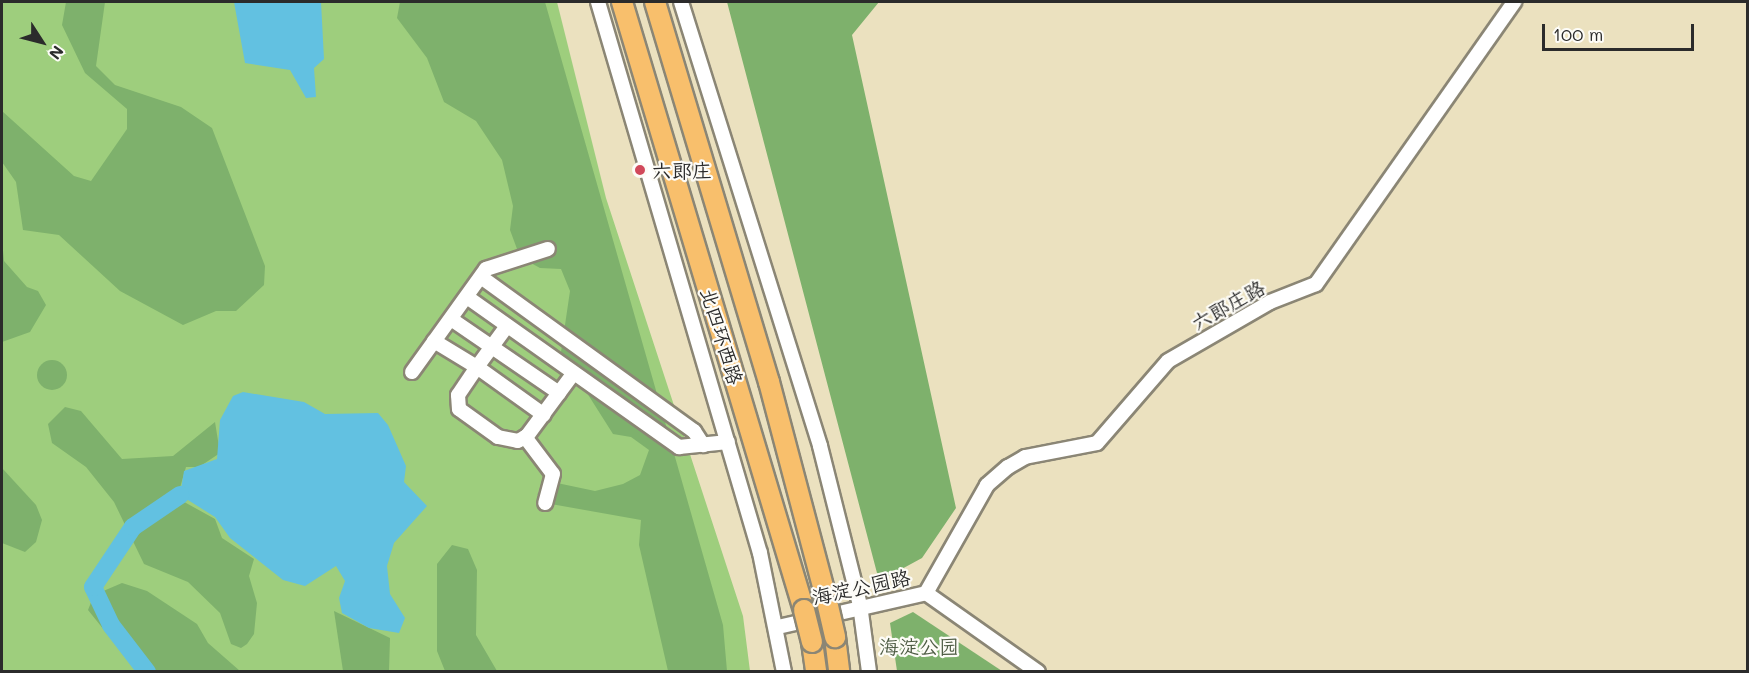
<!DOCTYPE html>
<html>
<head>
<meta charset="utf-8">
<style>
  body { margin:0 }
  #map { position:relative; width:1749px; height:673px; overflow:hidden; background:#ebe1bf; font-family:Mali,"LXGW WenKai TC",sans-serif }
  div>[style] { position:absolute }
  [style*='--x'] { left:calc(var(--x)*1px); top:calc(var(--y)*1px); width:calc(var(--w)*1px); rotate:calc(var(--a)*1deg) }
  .green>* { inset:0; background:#9ece7d }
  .forest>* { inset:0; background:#7eb16c }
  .round { border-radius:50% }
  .water>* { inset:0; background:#62c1e1 }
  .river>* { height:18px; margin:-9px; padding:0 9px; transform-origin:9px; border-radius:9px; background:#62c1e1 }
  .roads { filter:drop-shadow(2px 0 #8b8675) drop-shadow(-2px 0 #8b8675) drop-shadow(0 2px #8b8675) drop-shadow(0 -2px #8b8675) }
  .minor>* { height:14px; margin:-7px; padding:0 7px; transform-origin:7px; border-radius:7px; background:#fff }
  .highway>* { height:20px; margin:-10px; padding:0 10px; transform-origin:10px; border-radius:10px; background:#f8bf6c }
  .bridges { filter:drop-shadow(2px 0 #8b8675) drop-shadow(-2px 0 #8b8675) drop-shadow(0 2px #8b8675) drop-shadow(0 -2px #8b8675) }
  .highway-bridge>* { height:20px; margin:-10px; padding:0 10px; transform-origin:10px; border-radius:10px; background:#f8bf6c }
  .dots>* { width:16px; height:16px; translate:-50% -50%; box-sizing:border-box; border:3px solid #fdfcf7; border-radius:50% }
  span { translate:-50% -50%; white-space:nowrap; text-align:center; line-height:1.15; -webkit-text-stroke:4.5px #fdfcf7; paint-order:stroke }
  .poi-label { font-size:20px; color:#2b2b2b }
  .left { translate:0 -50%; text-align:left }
  .street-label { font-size:20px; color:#2b2b2b }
  .park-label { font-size:20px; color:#4e5c44 }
  .frame { position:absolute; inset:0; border:3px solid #2b2b2b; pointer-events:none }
  .north { position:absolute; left:12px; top:12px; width:60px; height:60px; -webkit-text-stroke:4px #fdfcf7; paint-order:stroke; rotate:126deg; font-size:16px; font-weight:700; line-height:24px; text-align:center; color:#2b2b2b }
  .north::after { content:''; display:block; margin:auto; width:21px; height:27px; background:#2b2b2b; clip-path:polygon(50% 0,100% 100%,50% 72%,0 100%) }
  .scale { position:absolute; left:1542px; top:24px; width:152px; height:27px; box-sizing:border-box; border:3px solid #2b2b2b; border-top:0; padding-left:8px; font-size:18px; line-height:21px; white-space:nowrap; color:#2b2b2b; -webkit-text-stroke:4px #fdfcf7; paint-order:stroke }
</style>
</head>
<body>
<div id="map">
  <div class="green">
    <div style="clip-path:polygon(2px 2px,557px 2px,606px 198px,743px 616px,750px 671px,2px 671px)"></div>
  </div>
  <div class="forest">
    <div style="clip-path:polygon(66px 2px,105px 2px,96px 66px,115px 85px,181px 107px,212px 128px,265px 266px,264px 285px,236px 311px,216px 311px,183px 325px,120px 291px,59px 235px,23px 230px,16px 182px,2px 162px,2px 111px,74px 176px,91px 181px,127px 129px,127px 109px,85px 73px,62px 25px)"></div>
    <div style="clip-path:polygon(400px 2px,545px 2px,723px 625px,727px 671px,668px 671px,639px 545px,641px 520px,551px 504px,537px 494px,557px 483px,595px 491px,623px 484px,640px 475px,649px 450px,631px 437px,613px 434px,561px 352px,570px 291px,561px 269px,540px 268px,520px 257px,510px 230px,513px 206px,502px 160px,476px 121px,444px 102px,427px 58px,397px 18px)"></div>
    <div style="clip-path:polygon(727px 2px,879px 2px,852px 35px,956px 508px,922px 558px,887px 577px,877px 573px)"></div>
    <div style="clip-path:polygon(2px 239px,4px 261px,27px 287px,38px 291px,46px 305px,30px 332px,2px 342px)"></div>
    <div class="round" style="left:37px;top:360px;width:30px;height:30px"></div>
    <div style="clip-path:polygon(65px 407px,81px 411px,122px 459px,173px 456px,215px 422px,220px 453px,199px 467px,186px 467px,177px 498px,215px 519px,222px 538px,254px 559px,249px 576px,257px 603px,254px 634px,247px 644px,241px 648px,231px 644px,220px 613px,188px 582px,144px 564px,114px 502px,86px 467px,52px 443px,48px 424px)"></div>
    <div style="clip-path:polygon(2px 468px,36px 505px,42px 520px,36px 542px,25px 552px,2px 543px)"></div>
    <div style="clip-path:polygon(452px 545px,468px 549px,477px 570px,476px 635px,497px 671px,445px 671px,437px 651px,437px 564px)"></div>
    <div style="clip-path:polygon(122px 583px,147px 591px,197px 624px,208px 643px,240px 671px,137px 671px,88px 610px,94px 595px)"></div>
    <div style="clip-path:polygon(334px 611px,390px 638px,389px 671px,343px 671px)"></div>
    <div style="clip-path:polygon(913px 612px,1002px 671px,897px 671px,890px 623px)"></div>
  </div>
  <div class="water">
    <div style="clip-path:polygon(234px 2px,321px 2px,324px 59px,314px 68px,316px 97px,306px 98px,290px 70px,245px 63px)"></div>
    <div style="clip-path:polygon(243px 392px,304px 402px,325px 414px,378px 413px,388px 425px,406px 466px,404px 482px,427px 506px,394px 543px,387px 566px,390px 594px,405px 618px,399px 633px,369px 628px,342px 613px,339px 598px,345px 581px,336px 566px,305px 586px,283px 580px,230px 538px,215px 517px,180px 495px,184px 471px,217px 459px,220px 420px,233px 396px)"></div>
  </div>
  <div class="river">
    <div style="--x:147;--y:672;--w:59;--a:-127.5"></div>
    <div style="--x:111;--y:625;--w:42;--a:-115.3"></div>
    <div style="--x:93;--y:587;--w:72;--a:-56.3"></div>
    <div style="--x:133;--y:527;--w:57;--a:-34.2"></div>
  </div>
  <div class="roads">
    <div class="minor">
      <div style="--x:598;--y:2;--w:574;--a:73.62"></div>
      <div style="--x:760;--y:553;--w:121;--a:78.6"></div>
      <div style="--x:681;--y:2;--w:465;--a:72.6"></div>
      <div style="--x:820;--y:446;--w:164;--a:75.9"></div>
      <div style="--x:860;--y:605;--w:68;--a:82.3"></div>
      <div style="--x:481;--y:277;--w:263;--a:35.9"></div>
      <div style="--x:694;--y:431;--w:17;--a:57"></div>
      <div style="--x:467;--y:297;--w:260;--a:35.3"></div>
      <div style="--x:679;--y:447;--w:49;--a:-5.8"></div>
      <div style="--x:451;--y:319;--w:131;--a:34.4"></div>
      <div style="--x:507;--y:326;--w:51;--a:126.2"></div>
      <div style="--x:477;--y:367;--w:82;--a:35.6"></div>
      <div style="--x:434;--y:341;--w:50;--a:31.2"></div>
      <div style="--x:477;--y:367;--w:34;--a:124"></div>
      <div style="--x:458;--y:395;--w:14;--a:86"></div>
      <div style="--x:459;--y:409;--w:48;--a:35.7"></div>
      <div style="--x:498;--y:437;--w:20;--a:11"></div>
      <div style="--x:518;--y:441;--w:10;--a:-29"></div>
      <div style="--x:527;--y:436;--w:77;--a:-53.4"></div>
      <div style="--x:412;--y:372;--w:127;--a:-54.3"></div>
      <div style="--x:486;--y:269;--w:65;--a:-17.9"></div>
      <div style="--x:525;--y:437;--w:46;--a:52.9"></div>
      <div style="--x:553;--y:474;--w:30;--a:105"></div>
      <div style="--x:926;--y:593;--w:124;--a:-60.5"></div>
      <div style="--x:987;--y:485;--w:28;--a:-41"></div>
      <div style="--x:1008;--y:467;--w:20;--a:-30"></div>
      <div style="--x:1025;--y:457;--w:73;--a:-11"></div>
      <div style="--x:1097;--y:443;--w:108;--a:-49.1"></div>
      <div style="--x:1168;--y:361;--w:118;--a:-30"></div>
      <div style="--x:1270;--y:302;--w:49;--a:-21.4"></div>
      <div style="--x:1316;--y:284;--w:345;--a:-54.9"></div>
      <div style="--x:778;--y:627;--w:152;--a:-12.9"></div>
      <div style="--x:926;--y:593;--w:137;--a:35.2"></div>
    </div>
    <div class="highway">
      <div style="--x:622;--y:2;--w:635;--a:73.34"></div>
      <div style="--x:655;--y:2;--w:397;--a:73.3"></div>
      <div style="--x:769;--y:382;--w:232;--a:75.2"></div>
      <div style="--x:835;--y:637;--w:35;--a:83"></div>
      <div style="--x:812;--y:642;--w:30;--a:82"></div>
    </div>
  </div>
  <div class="bridges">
    <div class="highway-bridge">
      <div style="--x:828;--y:606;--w:32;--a:77"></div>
      <div style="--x:804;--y:610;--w:33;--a:76"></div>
    </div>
  </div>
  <div class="dots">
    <div style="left:640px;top:170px;background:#d1495b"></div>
  </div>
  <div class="poi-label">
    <span class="left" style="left:652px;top:170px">六郎庄</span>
  </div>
  <div class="street-label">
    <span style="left:1228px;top:305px;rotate:-29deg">六郎庄路</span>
    <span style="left:722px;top:336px;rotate:73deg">北四环西路</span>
    <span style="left:861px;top:587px;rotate:-12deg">海淀公园路</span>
  </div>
  <div class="park-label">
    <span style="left:919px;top:646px">海淀公园</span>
  </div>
  <div class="frame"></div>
  <div class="north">N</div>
  <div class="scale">100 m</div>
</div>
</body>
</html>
